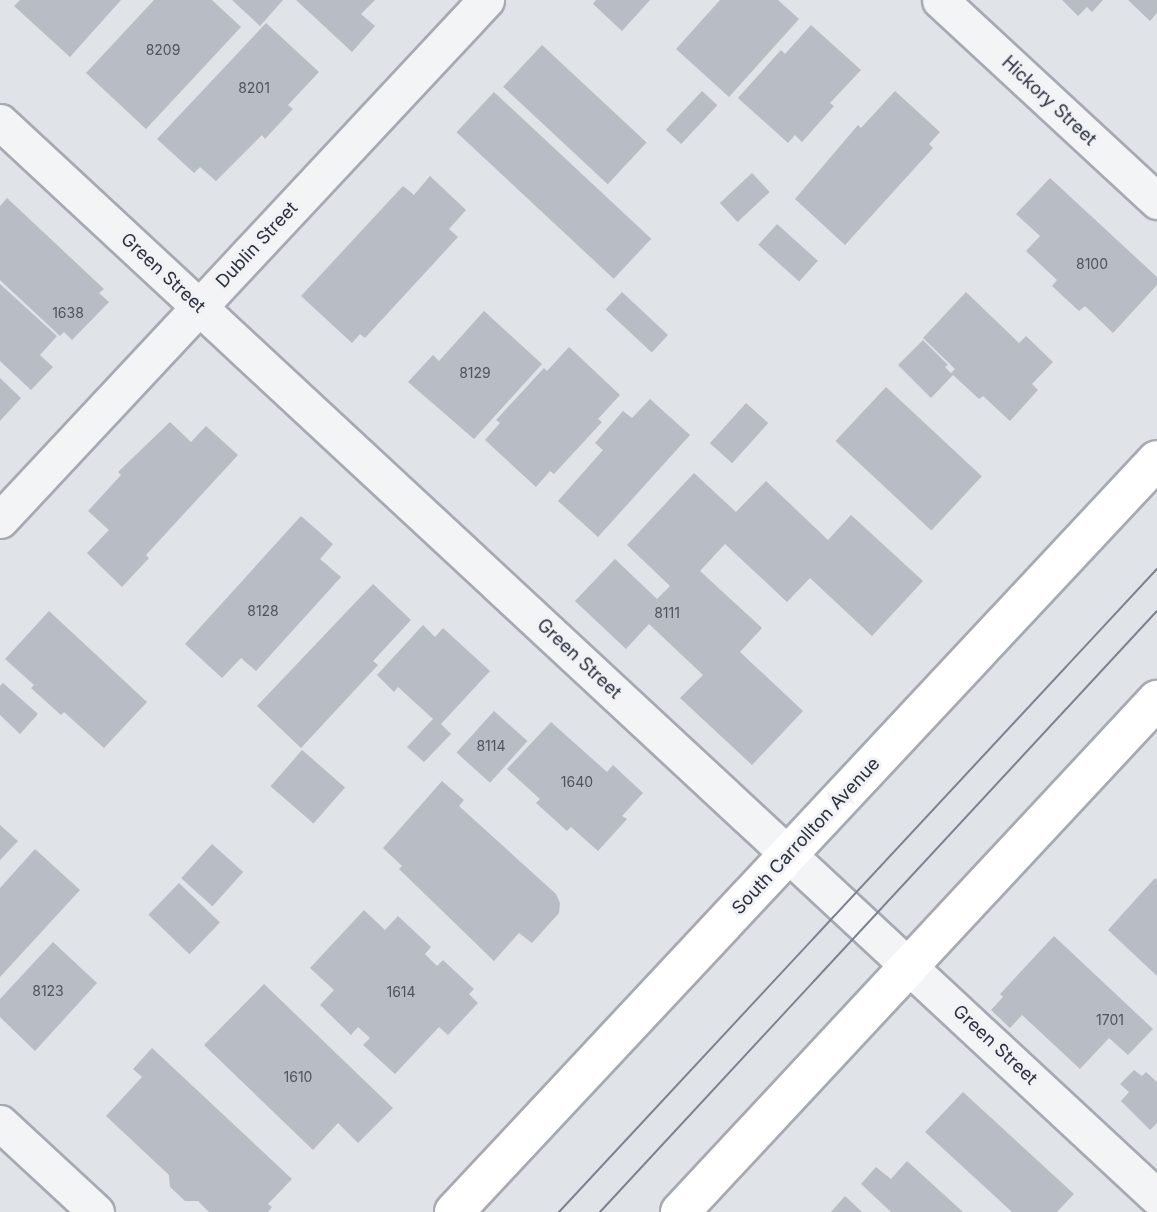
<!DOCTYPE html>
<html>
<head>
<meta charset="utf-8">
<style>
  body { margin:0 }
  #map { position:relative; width:1157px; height:1212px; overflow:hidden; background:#e0e3e8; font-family:Inter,sans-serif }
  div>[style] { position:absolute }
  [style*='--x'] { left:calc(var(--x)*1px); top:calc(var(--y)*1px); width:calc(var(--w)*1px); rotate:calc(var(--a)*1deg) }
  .building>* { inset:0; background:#b8bcc4; transform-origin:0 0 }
  .roads { filter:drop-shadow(2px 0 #a6aab2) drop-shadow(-2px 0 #a6aab2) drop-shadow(0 2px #a6aab2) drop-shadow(0 -2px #a6aab2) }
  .minor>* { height:35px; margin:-17.5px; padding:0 17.5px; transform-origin:17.5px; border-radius:17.5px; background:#f3f4f6 }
  .secondary>* { height:38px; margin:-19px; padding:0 19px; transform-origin:19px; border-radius:19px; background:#fff }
  .tram>* { height:2px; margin:-1px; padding:0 1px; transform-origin:1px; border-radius:1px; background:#7b8290 }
  span { translate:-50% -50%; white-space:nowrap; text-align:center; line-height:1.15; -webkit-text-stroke:6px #f0f2f5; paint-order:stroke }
  .number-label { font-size:14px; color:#4e5360 }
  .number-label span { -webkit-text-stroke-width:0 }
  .street-label { font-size:18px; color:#2a303e }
</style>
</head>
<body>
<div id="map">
  <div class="building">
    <div style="clip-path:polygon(20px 0,121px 0,70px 57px,14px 6px)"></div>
    <div style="clip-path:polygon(154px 0,212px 0,241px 27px,146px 129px,86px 73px)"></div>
    <div style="clip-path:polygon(232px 0,283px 0,260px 26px)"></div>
    <div style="clip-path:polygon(296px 0,375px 0,361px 14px,375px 26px,352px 52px)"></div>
    <div style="clip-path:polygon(596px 0,650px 0,622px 31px,593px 4px)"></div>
    <div style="clip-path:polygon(720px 0,778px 0,799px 19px,729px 97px,676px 49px)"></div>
    <div style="clip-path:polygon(1062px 0,1103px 0,1092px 12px,1087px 7px,1078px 16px)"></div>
    <div style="clip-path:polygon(1128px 0,1157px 0,1157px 13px,1150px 21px)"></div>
    <div style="clip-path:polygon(266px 23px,319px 72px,288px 105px,293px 109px,265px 139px,262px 135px,216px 181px,200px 167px,194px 173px,157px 139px)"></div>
    <div style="clip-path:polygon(811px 25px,861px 70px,830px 103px,834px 106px,802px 142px,795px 135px,788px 143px,738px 98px,781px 50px,785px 54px)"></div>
    <div style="left:542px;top:45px;width:143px;height:57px;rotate:43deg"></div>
    <div style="left:702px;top:91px;width:21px;height:53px;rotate:43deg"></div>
    <div style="clip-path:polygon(895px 91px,940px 132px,929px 144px,933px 148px,845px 245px,795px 199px,858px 125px,861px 128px)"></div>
    <div style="left:494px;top:92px;width:215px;height:55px;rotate:43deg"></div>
    <div style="left:752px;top:173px;width:26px;height:44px;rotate:47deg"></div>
    <div style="clip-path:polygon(430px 176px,466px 210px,449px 229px,458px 237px,365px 338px,360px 334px,352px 343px,301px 296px,403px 186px,414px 195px)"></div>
    <div style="clip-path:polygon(1050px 178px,1157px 277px,1157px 285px,1113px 333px,1085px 306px,1079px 311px,1052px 286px,1057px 280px,1026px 251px,1040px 236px,1016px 214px)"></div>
    <div style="clip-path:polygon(7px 198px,104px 289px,99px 293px,109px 302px,72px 340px,64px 332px,60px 336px,0 280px,0 206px)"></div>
    <div style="left:777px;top:224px;width:55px;height:28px;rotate:42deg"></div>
    <div style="clip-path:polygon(0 284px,57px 336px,40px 355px,53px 367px,31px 390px,0 361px)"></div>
    <div style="left:622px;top:292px;width:63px;height:24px;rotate:43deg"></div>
    <div style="clip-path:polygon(966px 292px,1019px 343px,1026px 336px,1053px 362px,1032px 384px,1038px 390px,1010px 421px,983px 396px,979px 399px,953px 375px,931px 398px,898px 365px,923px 340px,948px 365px,945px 367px,951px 373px,955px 369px,923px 338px)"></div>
    <div style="clip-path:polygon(484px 311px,542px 364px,474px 439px,408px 382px,433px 355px,439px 361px)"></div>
    <div style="clip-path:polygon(569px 347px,620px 395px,598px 419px,602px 422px,554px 474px,550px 471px,536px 487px,485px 440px,500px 423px,496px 420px,544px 368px,547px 371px)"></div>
    <div style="clip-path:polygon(0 378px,21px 398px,0 421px)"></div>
    <div style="left:886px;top:387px;width:131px;height:74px;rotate:43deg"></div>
    <div style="clip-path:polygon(650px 399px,690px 435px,598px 537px,558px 501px,603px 450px,595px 443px,623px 411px,632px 418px)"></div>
    <div style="left:746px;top:403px;width:30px;height:54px;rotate:42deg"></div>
    <div style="clip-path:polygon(170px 422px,191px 442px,206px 426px,238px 455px,146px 555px,149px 558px,122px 587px,87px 553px,109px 530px,88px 511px,121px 475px,118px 472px)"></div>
    <div style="clip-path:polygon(694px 473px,736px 512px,766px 481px,828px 540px,851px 515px,923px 581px,872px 636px,810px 578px,787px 602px,725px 544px,700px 571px,762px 628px,740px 652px,803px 711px,752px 765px,680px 698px,703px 675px,649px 624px,626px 649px,575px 601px,615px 559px,657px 599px,670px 586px,627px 545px)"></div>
    <div style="clip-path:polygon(301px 516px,333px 544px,320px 559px,341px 577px,256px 671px,241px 658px,222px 678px,185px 644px)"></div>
    <div style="clip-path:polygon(373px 584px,411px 620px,373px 661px,378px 665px,301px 748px,257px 706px)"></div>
    <div style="clip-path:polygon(49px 611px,147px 702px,104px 748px,64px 712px,61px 715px,31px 688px,34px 685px,5px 659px)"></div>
    <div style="clip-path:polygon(423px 625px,435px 637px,443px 628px,490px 671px,441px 724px,451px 734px,424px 762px,407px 747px,433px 719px,398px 687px,394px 692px,377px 675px)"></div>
    <div style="clip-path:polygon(3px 683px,38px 714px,20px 734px,0 715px,0 686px)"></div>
    <div style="left:494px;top:711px;width:45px;height:56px;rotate:42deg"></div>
    <div style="clip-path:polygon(551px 722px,607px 772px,613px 765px,643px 793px,622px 816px,627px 819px,598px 851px,571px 827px,567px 831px,536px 803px,540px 799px,507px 769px)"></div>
    <div style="left:302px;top:750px;width:57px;height:48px;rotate:41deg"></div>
    <div style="clip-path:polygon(442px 781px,464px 800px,459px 806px,556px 894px,560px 903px,559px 913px,532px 943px,519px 933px,494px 961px,399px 869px,402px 866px,383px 848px)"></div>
    <div style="clip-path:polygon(0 825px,18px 841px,0 860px)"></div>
    <div style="left:212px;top:844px;width:42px;height:46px;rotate:42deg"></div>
    <div style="clip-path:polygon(35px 849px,80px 890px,0 977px,0 888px)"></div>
    <div style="clip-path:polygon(1155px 878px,1157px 880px,1157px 976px,1108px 930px)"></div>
    <div style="left:179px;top:883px;width:57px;height:44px;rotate:44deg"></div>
    <div style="clip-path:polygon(364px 910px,385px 930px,398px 916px,431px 947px,425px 954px,437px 966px,443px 960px,474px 989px,469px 994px,478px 1003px,448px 1035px,439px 1027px,395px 1074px,363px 1045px,370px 1038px,358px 1027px,351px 1035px,320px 1005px,334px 990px,310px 968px)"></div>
    <div style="clip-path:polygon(1054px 936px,1153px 1029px,1128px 1055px,1109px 1038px,1080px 1069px,1022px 1015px,1010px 1028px,991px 1010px,1003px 997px,1000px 994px)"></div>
    <div style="clip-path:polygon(53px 942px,97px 983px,35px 1051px,0 1017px,0 999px)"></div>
    <div style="clip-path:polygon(264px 984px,393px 1108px,358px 1143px,338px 1123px,313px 1150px,204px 1045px)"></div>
    <div style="clip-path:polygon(152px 1048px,292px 1179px,268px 1204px,272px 1207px,268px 1212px,209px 1212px,198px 1201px,185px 1201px,170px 1187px,169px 1175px,106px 1116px,142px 1077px,133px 1069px)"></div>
    <div style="clip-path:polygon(1134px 1070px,1142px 1076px,1146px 1072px,1157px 1082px,1157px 1123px,1150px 1130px,1121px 1101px,1129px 1092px,1120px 1084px)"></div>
    <div style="clip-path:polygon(963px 1092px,1074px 1194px,1057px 1212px,1012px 1212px,925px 1132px)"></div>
    <div style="clip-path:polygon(907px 1161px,963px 1212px,891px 1212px,861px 1184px,876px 1167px,891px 1179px)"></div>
    <div style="clip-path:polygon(845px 1196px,862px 1212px,831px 1212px)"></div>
  </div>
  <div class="roads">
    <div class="minor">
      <div style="--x:940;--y:0;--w:296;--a:42.8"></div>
      <div style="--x:0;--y:122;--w:1579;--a:42.9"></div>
      <div style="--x:0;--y:520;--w:712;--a:-46.94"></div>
      <div style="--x:0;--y:1123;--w:131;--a:42.8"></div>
    </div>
    <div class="secondary">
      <div style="--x:454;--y:1212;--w:1029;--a:-46.93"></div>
      <div style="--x:680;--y:1212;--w:700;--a:-47.03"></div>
    </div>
  </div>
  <div class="tram">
    <div style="--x:559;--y:1212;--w:878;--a:-47.08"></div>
    <div style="--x:600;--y:1212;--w:819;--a:-47.18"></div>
  </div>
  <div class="number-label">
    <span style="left:163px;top:50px">8209</span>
    <span style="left:254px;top:88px">8201</span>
    <span style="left:1092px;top:264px">8100</span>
    <span style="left:68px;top:313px">1638</span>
    <span style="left:475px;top:373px">8129</span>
    <span style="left:263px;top:611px">8128</span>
    <span style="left:667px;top:613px">8111</span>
    <span style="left:491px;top:746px">8114</span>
    <span style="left:577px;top:782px">1640</span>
    <span style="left:48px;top:991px">8123</span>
    <span style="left:401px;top:992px">1614</span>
    <span style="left:1110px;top:1020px">1701</span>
    <span style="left:298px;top:1077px">1610</span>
  </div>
  <div class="street-label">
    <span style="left:1049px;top:101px;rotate:43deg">Hickory Street</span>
    <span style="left:257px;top:245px;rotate:-47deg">Dublin Street</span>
    <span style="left:163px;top:273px;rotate:43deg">Green Street</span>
    <span style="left:579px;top:659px;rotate:43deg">Green Street</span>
    <span style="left:806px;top:836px;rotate:-47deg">South Carrollton Avenue</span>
    <span style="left:995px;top:1045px;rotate:43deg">Green Street</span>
  </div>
</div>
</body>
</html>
